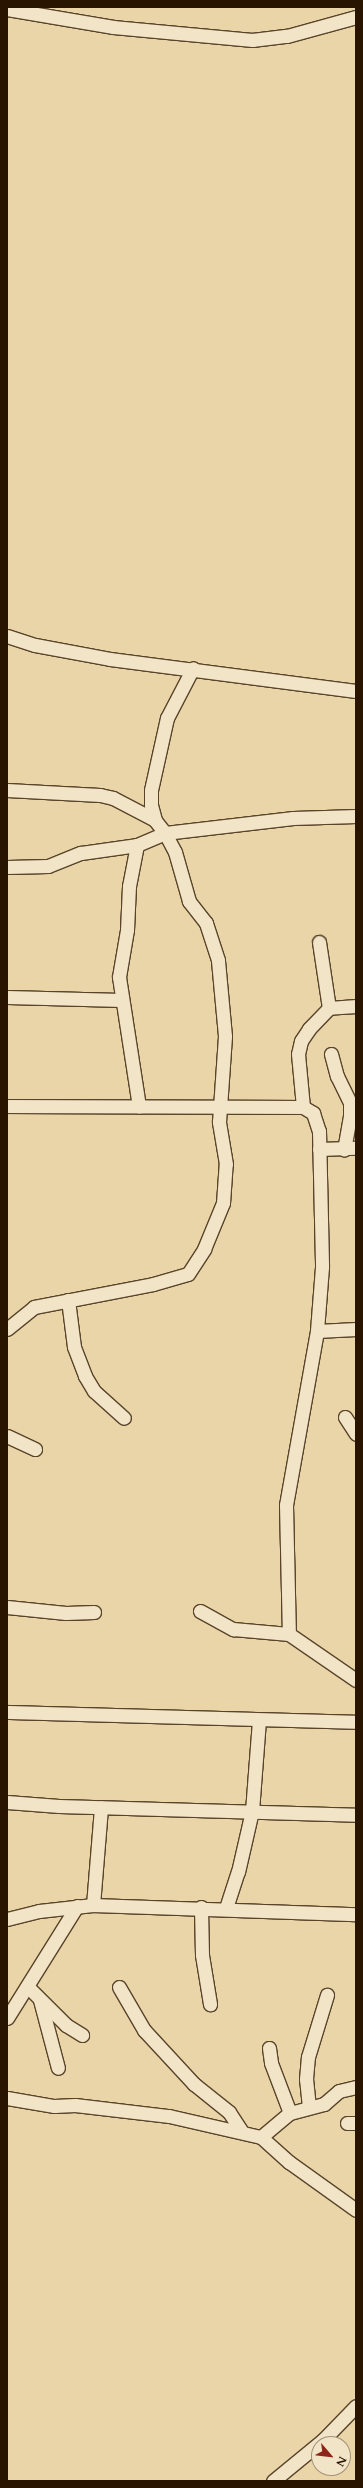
<!DOCTYPE html>
<html>
<head>
<meta charset="utf-8">
<style>
  body { margin:0 }
  #map { position:relative; width:363px; height:2488px; overflow:hidden; background:#ead5a9; font-family:Cardo,serif }
  div>[style] { position:absolute }
  [style*='--x'] { left:calc(var(--x)*1px); top:calc(var(--y)*1px); width:calc(var(--w)*1px); rotate:calc(var(--a)*1deg) }
  .roads { filter:drop-shadow(1px 0 #59442a) drop-shadow(-1px 0 #59442a) drop-shadow(0 1px #59442a) drop-shadow(0 -1px #59442a) }
  .minor>* { height:13px; margin:-6.5px; padding:0 6.5px; transform-origin:6.5px; border-radius:6.5px; background:#f1e4c7 }
  span { translate:-50% -50%; white-space:nowrap; text-align:center; line-height:1.15; -webkit-text-stroke:3px #f1e4c7; paint-order:stroke }
  .frame { position:absolute; inset:0; border:8px solid #291400; pointer-events:none }
  .north { position:absolute; left:311px; top:2436px; width:40px; height:40px; box-sizing:border-box; background:#f1e4c7; border:1px solid #a19177; border-radius:50%; rotate:118deg; font-size:11px; font-weight:700; line-height:16px; text-align:center; color:#291400 }
  .north::after { content:''; display:block; margin:auto; width:14px; height:18px; background:#8f2418; clip-path:polygon(50% 0,100% 100%,50% 72%,0 100%) }
</style>
</head>
<body>
<div id="map">
  <div class="roads">
    <div class="minor">
      <div style="--x:7;--y:9;--w:108;--a:9.6"></div>
      <div style="--x:113;--y:27;--w:140;--a:5.3"></div>
      <div style="--x:252;--y:40;--w:35;--a:-7"></div>
      <div style="--x:287;--y:36;--w:72;--a:-15.4"></div>
      <div style="--x:7;--y:636;--w:29;--a:18"></div>
      <div style="--x:35;--y:645;--w:76;--a:10.6"></div>
      <div style="--x:110;--y:659;--w:248;--a:7.4"></div>
      <div style="--x:7;--y:790;--w:93;--a:3.1"></div>
      <div style="--x:100;--y:795;--w:13;--a:13"></div>
      <div style="--x:113;--y:798;--w:47;--a:27.6"></div>
      <div style="--x:137;--y:845;--w:42;--a:101"></div>
      <div style="--x:129;--y:886;--w:44;--a:92.6"></div>
      <div style="--x:127;--y:930;--w:48;--a:99.7"></div>
      <div style="--x:119;--y:977;--w:131;--a:81.2"></div>
      <div style="--x:7;--y:867;--w:41;--a:-1.4"></div>
      <div style="--x:48;--y:866;--w:35;--a:-22"></div>
      <div style="--x:81;--y:853;--w:57;--a:-8.1"></div>
      <div style="--x:137;--y:845;--w:30;--a:-23"></div>
      <div style="--x:165;--y:833;--w:129;--a:-6.7"></div>
      <div style="--x:293;--y:818;--w:63;--a:-1.8"></div>
      <div style="--x:319;--y:942;--w:67;--a:81.4"></div>
      <div style="--x:7;--y:997;--w:115;--a:1.5"></div>
      <div style="--x:356;--y:1006;--w:27;--a:176"></div>
      <div style="--x:329;--y:1008;--w:29;--a:134"></div>
      <div style="--x:309;--y:1029;--w:14;--a:124"></div>
      <div style="--x:301;--y:1041;--w:13;--a:103"></div>
      <div style="--x:298;--y:1054;--w:53;--a:84.6"></div>
      <div style="--x:303;--y:1107;--w:12;--a:31"></div>
      <div style="--x:313;--y:1113;--w:19;--a:72"></div>
      <div style="--x:319;--y:1131;--w:136;--a:88.7"></div>
      <div style="--x:322;--y:1267;--w:64;--a:94.5"></div>
      <div style="--x:317;--y:1331;--w:177;--a:100.1"></div>
      <div style="--x:286;--y:1505;--w:129;--a:88.7"></div>
      <div style="--x:289;--y:1634;--w:81;--a:34.5"></div>
      <div style="--x:331;--y:1054;--w:23;--a:75"></div>
      <div style="--x:337;--y:1076;--w:30;--a:64"></div>
      <div style="--x:350;--y:1103;--w:13;--a:90"></div>
      <div style="--x:350;--y:1116;--w:34;--a:100"></div>
      <div style="--x:7;--y:1106;--w:296;--a:0.2"></div>
      <div style="--x:319;--y:1149;--w:37;--a:-2"></div>
      <div style="--x:68;--y:1300;--w:47;--a:82.7"></div>
      <div style="--x:74;--y:1347;--w:31;--a:69"></div>
      <div style="--x:85;--y:1376;--w:17;--a:59"></div>
      <div style="--x:94;--y:1391;--w:40;--a:42"></div>
      <div style="--x:7;--y:1329;--w:35;--a:-39"></div>
      <div style="--x:34;--y:1307;--w:121;--a:-10.9"></div>
      <div style="--x:153;--y:1284;--w:36;--a:-16"></div>
      <div style="--x:188;--y:1274;--w:30;--a:-57"></div>
      <div style="--x:204;--y:1249;--w:50;--a:-67.6"></div>
      <div style="--x:223;--y:1203;--w:39;--a:-86"></div>
      <div style="--x:226;--y:1164;--w:43;--a:-99.5"></div>
      <div style="--x:219;--y:1122;--w:86;--a:-86"></div>
      <div style="--x:225;--y:1036;--w:76;--a:-95.3"></div>
      <div style="--x:218;--y:960;--w:39;--a:-108"></div>
      <div style="--x:206;--y:923;--w:28;--a:-128"></div>
      <div style="--x:189;--y:901;--w:51;--a:-105.9"></div>
      <div style="--x:175;--y:852;--w:21;--a:-118"></div>
      <div style="--x:165;--y:833;--w:16;--a:-128"></div>
      <div style="--x:155;--y:820;--w:16;--a:-105"></div>
      <div style="--x:151;--y:805;--w:15;--a:-90"></div>
      <div style="--x:151;--y:790;--w:74;--a:-77.5"></div>
      <div style="--x:167;--y:718;--w:56;--a:-62.5"></div>
      <div style="--x:317;--y:1331;--w:39;--a:-3"></div>
      <div style="--x:345;--y:1417;--w:20;--a:57"></div>
      <div style="--x:7;--y:1436;--w:31;--a:25"></div>
      <div style="--x:7;--y:1607;--w:59;--a:5.8"></div>
      <div style="--x:66;--y:1613;--w:28;--a:-2"></div>
      <div style="--x:200;--y:1611;--w:38;--a:29"></div>
      <div style="--x:233;--y:1629;--w:56;--a:5.1"></div>
      <div style="--x:7;--y:1712;--w:349;--a:1.6"></div>
      <div style="--x:7;--y:1802;--w:52;--a:4.4"></div>
      <div style="--x:59;--y:1806;--w:297;--a:1.7"></div>
      <div style="--x:93;--y:1905;--w:98;--a:-85.3"></div>
      <div style="--x:201;--y:1907;--w:48;--a:88.8"></div>
      <div style="--x:202;--y:1955;--w:50;--a:80.7"></div>
      <div style="--x:226;--y:1908;--w:38;--a:-72"></div>
      <div style="--x:238;--y:1872;--w:63;--a:-77.1"></div>
      <div style="--x:252;--y:1811;--w:90;--a:-85.6"></div>
      <div style="--x:7;--y:1919;--w:33;--a:-14"></div>
      <div style="--x:39;--y:1911;--w:54;--a:-6.3"></div>
      <div style="--x:93;--y:1905;--w:263;--a:2"></div>
      <div style="--x:28;--y:1987;--w:54;--a:45"></div>
      <div style="--x:66;--y:2025;--w:19;--a:32"></div>
      <div style="--x:119;--y:1987;--w:50;--a:59.8"></div>
      <div style="--x:144;--y:2030;--w:74;--a:47.2"></div>
      <div style="--x:194;--y:2084;--w:45;--a:38.7"></div>
      <div style="--x:229;--y:2112;--w:24;--a:57"></div>
      <div style="--x:40;--y:2000;--w:70;--a:75.2"></div>
      <div style="--x:7;--y:2018;--w:132;--a:-58"></div>
      <div style="--x:269;--y:2048;--w:15;--a:82"></div>
      <div style="--x:271;--y:2063;--w:53;--a:69.2"></div>
      <div style="--x:7;--y:2098;--w:48;--a:9.7"></div>
      <div style="--x:54;--y:2106;--w:21;--a:-3"></div>
      <div style="--x:75;--y:2105;--w:95;--a:6.7"></div>
      <div style="--x:169;--y:2116;--w:94;--a:12.9"></div>
      <div style="--x:261;--y:2137;--w:38;--a:42"></div>
      <div style="--x:289;--y:2162;--w:82;--a:35.6"></div>
      <div style="--x:309;--y:2107;--w:28;--a:-96"></div>
      <div style="--x:306;--y:2079;--w:22;--a:-85"></div>
      <div style="--x:308;--y:2057;--w:65;--a:-73"></div>
      <div style="--x:347;--y:2123;--w:9;--a:0"></div>
      <div style="--x:261;--y:2137;--w:38;--a:-40"></div>
      <div style="--x:290;--y:2113;--w:35;--a:-15"></div>
      <div style="--x:324;--y:2104;--w:20;--a:-41"></div>
      <div style="--x:339;--y:2091;--w:17;--a:-13"></div>
      <div style="--x:273;--y:2481;--w:65;--a:-39.4"></div>
      <div style="--x:323;--y:2440;--w:47;--a:-45.9"></div>
    </div>
  </div>
  <div class="frame"></div>
  <div class="north">N</div>
</div>
</body>
</html>
